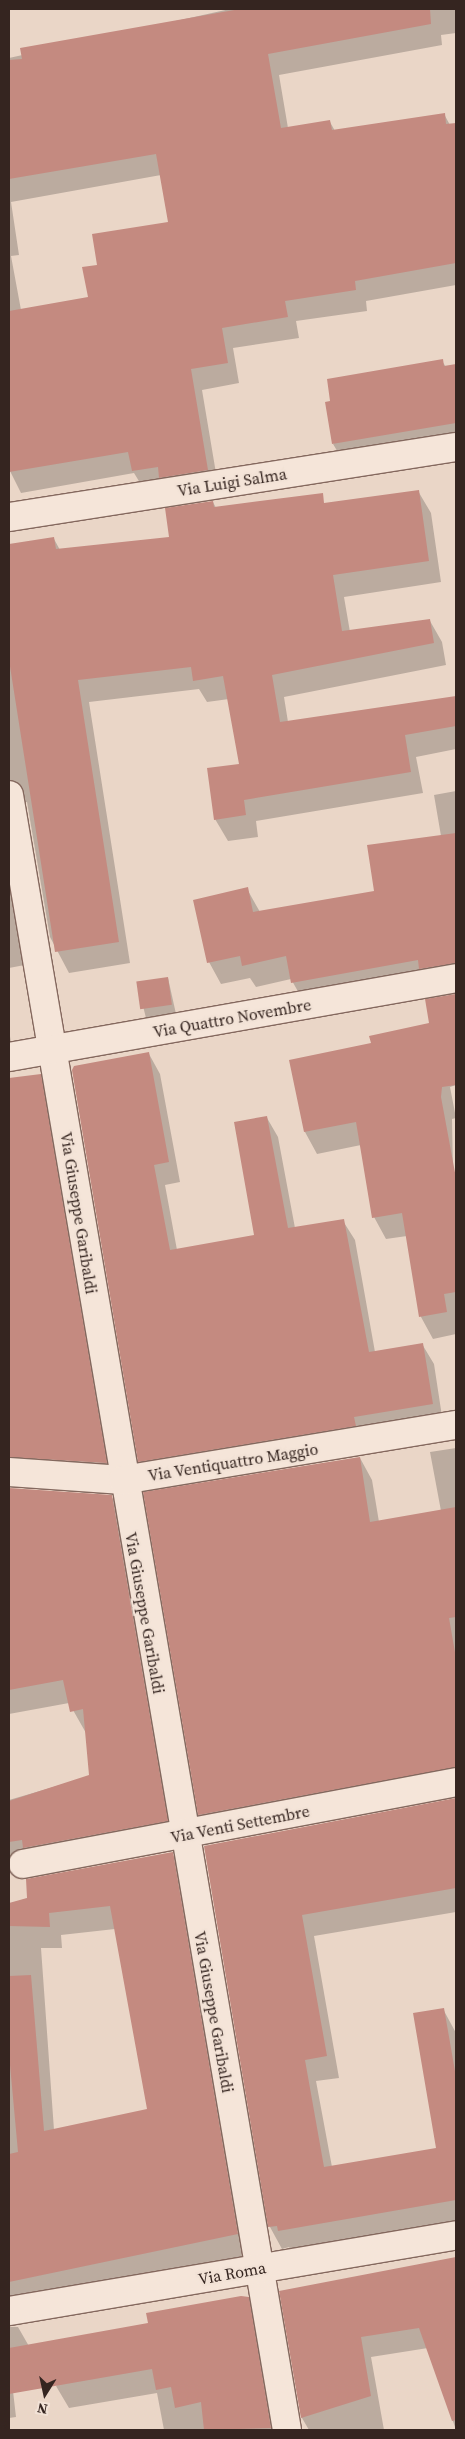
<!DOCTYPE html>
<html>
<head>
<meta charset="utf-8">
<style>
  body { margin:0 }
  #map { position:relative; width:465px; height:2439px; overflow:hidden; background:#ead6c7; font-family:"Source Serif 4",serif }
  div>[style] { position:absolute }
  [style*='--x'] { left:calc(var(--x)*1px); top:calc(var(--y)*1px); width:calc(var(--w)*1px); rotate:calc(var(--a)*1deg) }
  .shadow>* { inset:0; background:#0003 }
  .building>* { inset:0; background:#c48a80; transform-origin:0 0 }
  .roads { filter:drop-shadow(1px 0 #84685e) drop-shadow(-1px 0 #84685e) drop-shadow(0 1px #84685e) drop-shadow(0 -1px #84685e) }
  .minor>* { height:28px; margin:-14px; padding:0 14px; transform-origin:14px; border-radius:14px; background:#f5e5d9 }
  span { translate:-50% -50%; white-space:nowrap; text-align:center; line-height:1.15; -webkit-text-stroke:4.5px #f2e2d6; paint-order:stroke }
  .street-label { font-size:16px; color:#352520 }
  .frame { position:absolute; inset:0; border:10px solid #352520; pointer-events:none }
  .north { position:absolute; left:20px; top:2369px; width:50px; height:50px; -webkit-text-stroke:4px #f2e2d6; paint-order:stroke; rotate:190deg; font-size:14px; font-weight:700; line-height:20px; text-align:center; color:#352520 }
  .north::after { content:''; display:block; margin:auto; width:18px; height:22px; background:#352520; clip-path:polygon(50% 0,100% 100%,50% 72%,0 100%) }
</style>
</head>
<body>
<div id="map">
  <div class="shadow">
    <div style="clip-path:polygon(evenodd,230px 9px,456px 9px,456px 33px,441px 35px,442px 45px,279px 75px,288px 128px,330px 122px,335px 131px,444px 114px,450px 125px,456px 124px,456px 285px,366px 301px,367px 311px,296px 321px,299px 338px,233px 348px,239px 383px,202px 390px,219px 491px,145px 491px,134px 473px,21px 493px,9px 469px,9px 58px,230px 9px,161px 175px,170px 223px,99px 266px,89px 298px,21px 310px,11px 256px,19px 255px,11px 202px,161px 175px)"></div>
    <div style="clip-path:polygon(442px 361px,446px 367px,456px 365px,456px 445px,345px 464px,333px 444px)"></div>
    <div style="clip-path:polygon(418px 491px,431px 513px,441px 582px,344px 597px,350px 632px,430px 621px,442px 642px,446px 665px,284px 697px,288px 722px,456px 697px,456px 749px,416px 757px,423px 793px,256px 821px,258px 837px,228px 841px,215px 819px,241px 765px,229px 699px,207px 702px,199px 689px,89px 702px,130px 963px,69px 973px,50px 937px,27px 802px,12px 804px,9px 812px,9px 546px,54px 539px,60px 550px,171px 538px,213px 502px,216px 508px,293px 508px)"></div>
    <div style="clip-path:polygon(456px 791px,456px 986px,305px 1004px,291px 979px,256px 987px,250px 978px,221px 984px,209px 962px,247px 889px,260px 912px,375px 892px,441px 836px,434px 795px)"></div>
    <div style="clip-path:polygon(9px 840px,30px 964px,9px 968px)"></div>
    <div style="clip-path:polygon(168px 978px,176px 1014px,146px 1018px,137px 982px)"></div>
    <div style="clip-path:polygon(456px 994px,456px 1085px,450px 1087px,456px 1118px,452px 1119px,456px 1334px,433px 1339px,421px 1317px,407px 1236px,386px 1239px,374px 1217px,361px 1145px,317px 1154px,305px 1132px,290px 1061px,372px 1044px,431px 1024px,426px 1000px)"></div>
    <div style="clip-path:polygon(9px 1030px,12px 1049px,9px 1050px)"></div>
    <div style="clip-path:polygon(149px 1054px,160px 1074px,180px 1182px,165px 1185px,177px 1250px,256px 1236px,267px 1118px,278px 1137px,295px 1228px,343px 1221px,355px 1240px,375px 1352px,422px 1344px,434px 1364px,443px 1423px,151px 1481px,139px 1461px)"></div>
    <div style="clip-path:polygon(40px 1076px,53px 1097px,118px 1485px,9px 1485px,9px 1080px)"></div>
    <div style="clip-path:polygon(456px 1448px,456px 1790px,212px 1836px,199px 1814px,360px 1458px,372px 1480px,379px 1522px,441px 1511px,430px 1452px)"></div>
    <div style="clip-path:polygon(9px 1489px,111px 1496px,124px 1518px,179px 1842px,9px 1866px,9px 1800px,91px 1776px,86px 1733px,69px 1703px,9px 1714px)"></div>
    <div style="clip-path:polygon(456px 1799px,456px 1912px,314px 1936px,339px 2078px,316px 2081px,332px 2167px,438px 2149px,443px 2009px,456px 2033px,456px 2224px,292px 2252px,289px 2247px,282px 2249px,270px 2227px,205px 1847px)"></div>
    <div style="clip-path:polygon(evenodd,172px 1853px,185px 1875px,250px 2256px,22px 2304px,9px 2327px,18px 2327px,30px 2348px,10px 2365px,16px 2417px,9px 2418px,9px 1904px,172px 1853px,115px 1929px,148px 2110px,54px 2130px,41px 1948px,62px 1948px,61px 1935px,115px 1929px)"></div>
    <div style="clip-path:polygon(456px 2259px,456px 2430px,428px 2348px,371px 2357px,384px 2430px,309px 2430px,302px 2418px,281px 2292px)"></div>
    <div style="clip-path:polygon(248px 2298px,261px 2321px,280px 2430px,164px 2430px,157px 2393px,69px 2408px,56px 2386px,149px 2324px)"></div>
  </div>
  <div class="building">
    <div style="clip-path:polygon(240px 9px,430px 9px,431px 24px,268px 54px,281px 128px,330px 120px,332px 130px,445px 113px,446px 124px,456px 123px,456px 263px,355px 281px,356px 290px,285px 301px,288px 317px,222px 328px,228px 363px,191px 369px,208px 470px,159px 478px,158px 467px,132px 471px,128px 452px,9px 472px,9px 311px,88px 297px,82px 267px,97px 265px,92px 234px,168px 222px,156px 154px,9px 179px,9px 60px,22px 59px,20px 48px)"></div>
    <div style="clip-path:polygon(443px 359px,444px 366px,456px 364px,456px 423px,332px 444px,325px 402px,330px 401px,327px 379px)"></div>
    <div style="clip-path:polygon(419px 490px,429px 561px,333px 575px,342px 631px,430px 619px,434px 643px,272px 675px,280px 722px,456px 696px,456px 726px,405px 735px,411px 772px,244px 800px,246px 815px,214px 820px,207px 768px,239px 764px,223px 676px,193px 681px,191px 667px,78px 680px,119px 942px,55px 952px,9px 660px,9px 544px,54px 537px,56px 549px,169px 537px,165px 508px,213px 501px,214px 507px,323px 493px,324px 503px)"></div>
    <div style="clip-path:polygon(456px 833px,456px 963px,419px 969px,418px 960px,291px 983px,286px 956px,242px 966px,240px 956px,207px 963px,193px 900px,248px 887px,253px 912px,374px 891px,367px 845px)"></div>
    <div style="left:168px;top:977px;width:28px;height:32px;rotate:82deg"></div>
    <div style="clip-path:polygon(456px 994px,456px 1085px,442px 1087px,441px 1097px,456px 1178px,456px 1292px,444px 1294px,447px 1312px,419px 1317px,402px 1213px,372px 1218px,356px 1122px,304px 1132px,289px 1060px,371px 1043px,369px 1036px,429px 1023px,425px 999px)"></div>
    <div style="clip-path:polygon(149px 1052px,169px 1162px,154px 1165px,170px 1250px,254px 1235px,234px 1122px,267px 1116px,288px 1228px,344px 1219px,369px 1352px,423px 1343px,433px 1404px,354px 1417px,356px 1426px,138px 1462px,72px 1070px,74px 1066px)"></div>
    <div style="clip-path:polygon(41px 1074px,107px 1463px,9px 1457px,9px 1078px)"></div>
    <div style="clip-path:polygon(360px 1457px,370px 1522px,456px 1507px,456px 1617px,449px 1618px,456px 1658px,456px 1767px,198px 1815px,143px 1492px)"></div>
    <div style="clip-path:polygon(9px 1488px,112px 1495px,168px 1821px,23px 1848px,22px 1840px,9px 1842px,9px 1801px,89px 1775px,83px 1709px,70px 1712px,63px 1680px,9px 1690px)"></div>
    <div style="clip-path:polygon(456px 1798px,456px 1888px,302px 1915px,327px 2056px,305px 2060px,324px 2167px,436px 2148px,413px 2013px,444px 2008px,456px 2077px,456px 2200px,278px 2231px,277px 2226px,268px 2227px,204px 1846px)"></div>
    <div style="clip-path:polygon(173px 1852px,238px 2234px,9px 2282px,9px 2154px,18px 2152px,9px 2054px,9px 1976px,31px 1975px,44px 2131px,147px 2109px,110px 1906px,49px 1913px,50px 1927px,9px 1926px,9px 1903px,27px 1898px,26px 1879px)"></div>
    <div style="clip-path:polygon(456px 2257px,456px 2420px,452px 2421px,419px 2328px,361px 2337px,371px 2396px,301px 2418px,279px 2291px)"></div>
    <div style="clip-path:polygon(241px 2296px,249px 2297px,271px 2428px,204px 2430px,201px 2402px,175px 2408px,171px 2387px,156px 2390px,152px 2369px,9px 2394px,9px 2348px,148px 2323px,146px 2313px)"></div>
  </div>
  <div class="roads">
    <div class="minor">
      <div style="--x:9;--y:517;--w:452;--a:-8.9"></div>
      <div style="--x:9;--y:795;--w:1658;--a:80.35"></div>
      <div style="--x:9;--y:1057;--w:454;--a:-10"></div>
      <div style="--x:9;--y:1472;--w:114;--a:4"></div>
      <div style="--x:123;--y:1480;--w:338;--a:-9.4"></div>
      <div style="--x:23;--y:1864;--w:441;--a:-10.7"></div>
      <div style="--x:9;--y:2311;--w:453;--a:-9.6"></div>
    </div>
  </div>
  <div class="street-label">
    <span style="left:232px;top:482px;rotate:-9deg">Via Luigi Salma</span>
    <span style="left:232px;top:1018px;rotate:-10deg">Via Quattro Novembre</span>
    <span style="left:79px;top:1213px;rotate:81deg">Via Giuseppe Garibaldi</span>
    <span style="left:233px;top:1462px;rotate:-9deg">Via Ventiquattro Maggio</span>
    <span style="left:145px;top:1613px;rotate:80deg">Via Giuseppe Garibaldi</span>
    <span style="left:240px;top:1824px;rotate:-11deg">Via Venti Settembre</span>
    <span style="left:214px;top:2012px;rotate:80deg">Via Giuseppe Garibaldi</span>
    <span style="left:232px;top:2273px;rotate:-10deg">Via Roma</span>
  </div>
  <div class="frame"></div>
  <div class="north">N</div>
</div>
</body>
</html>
